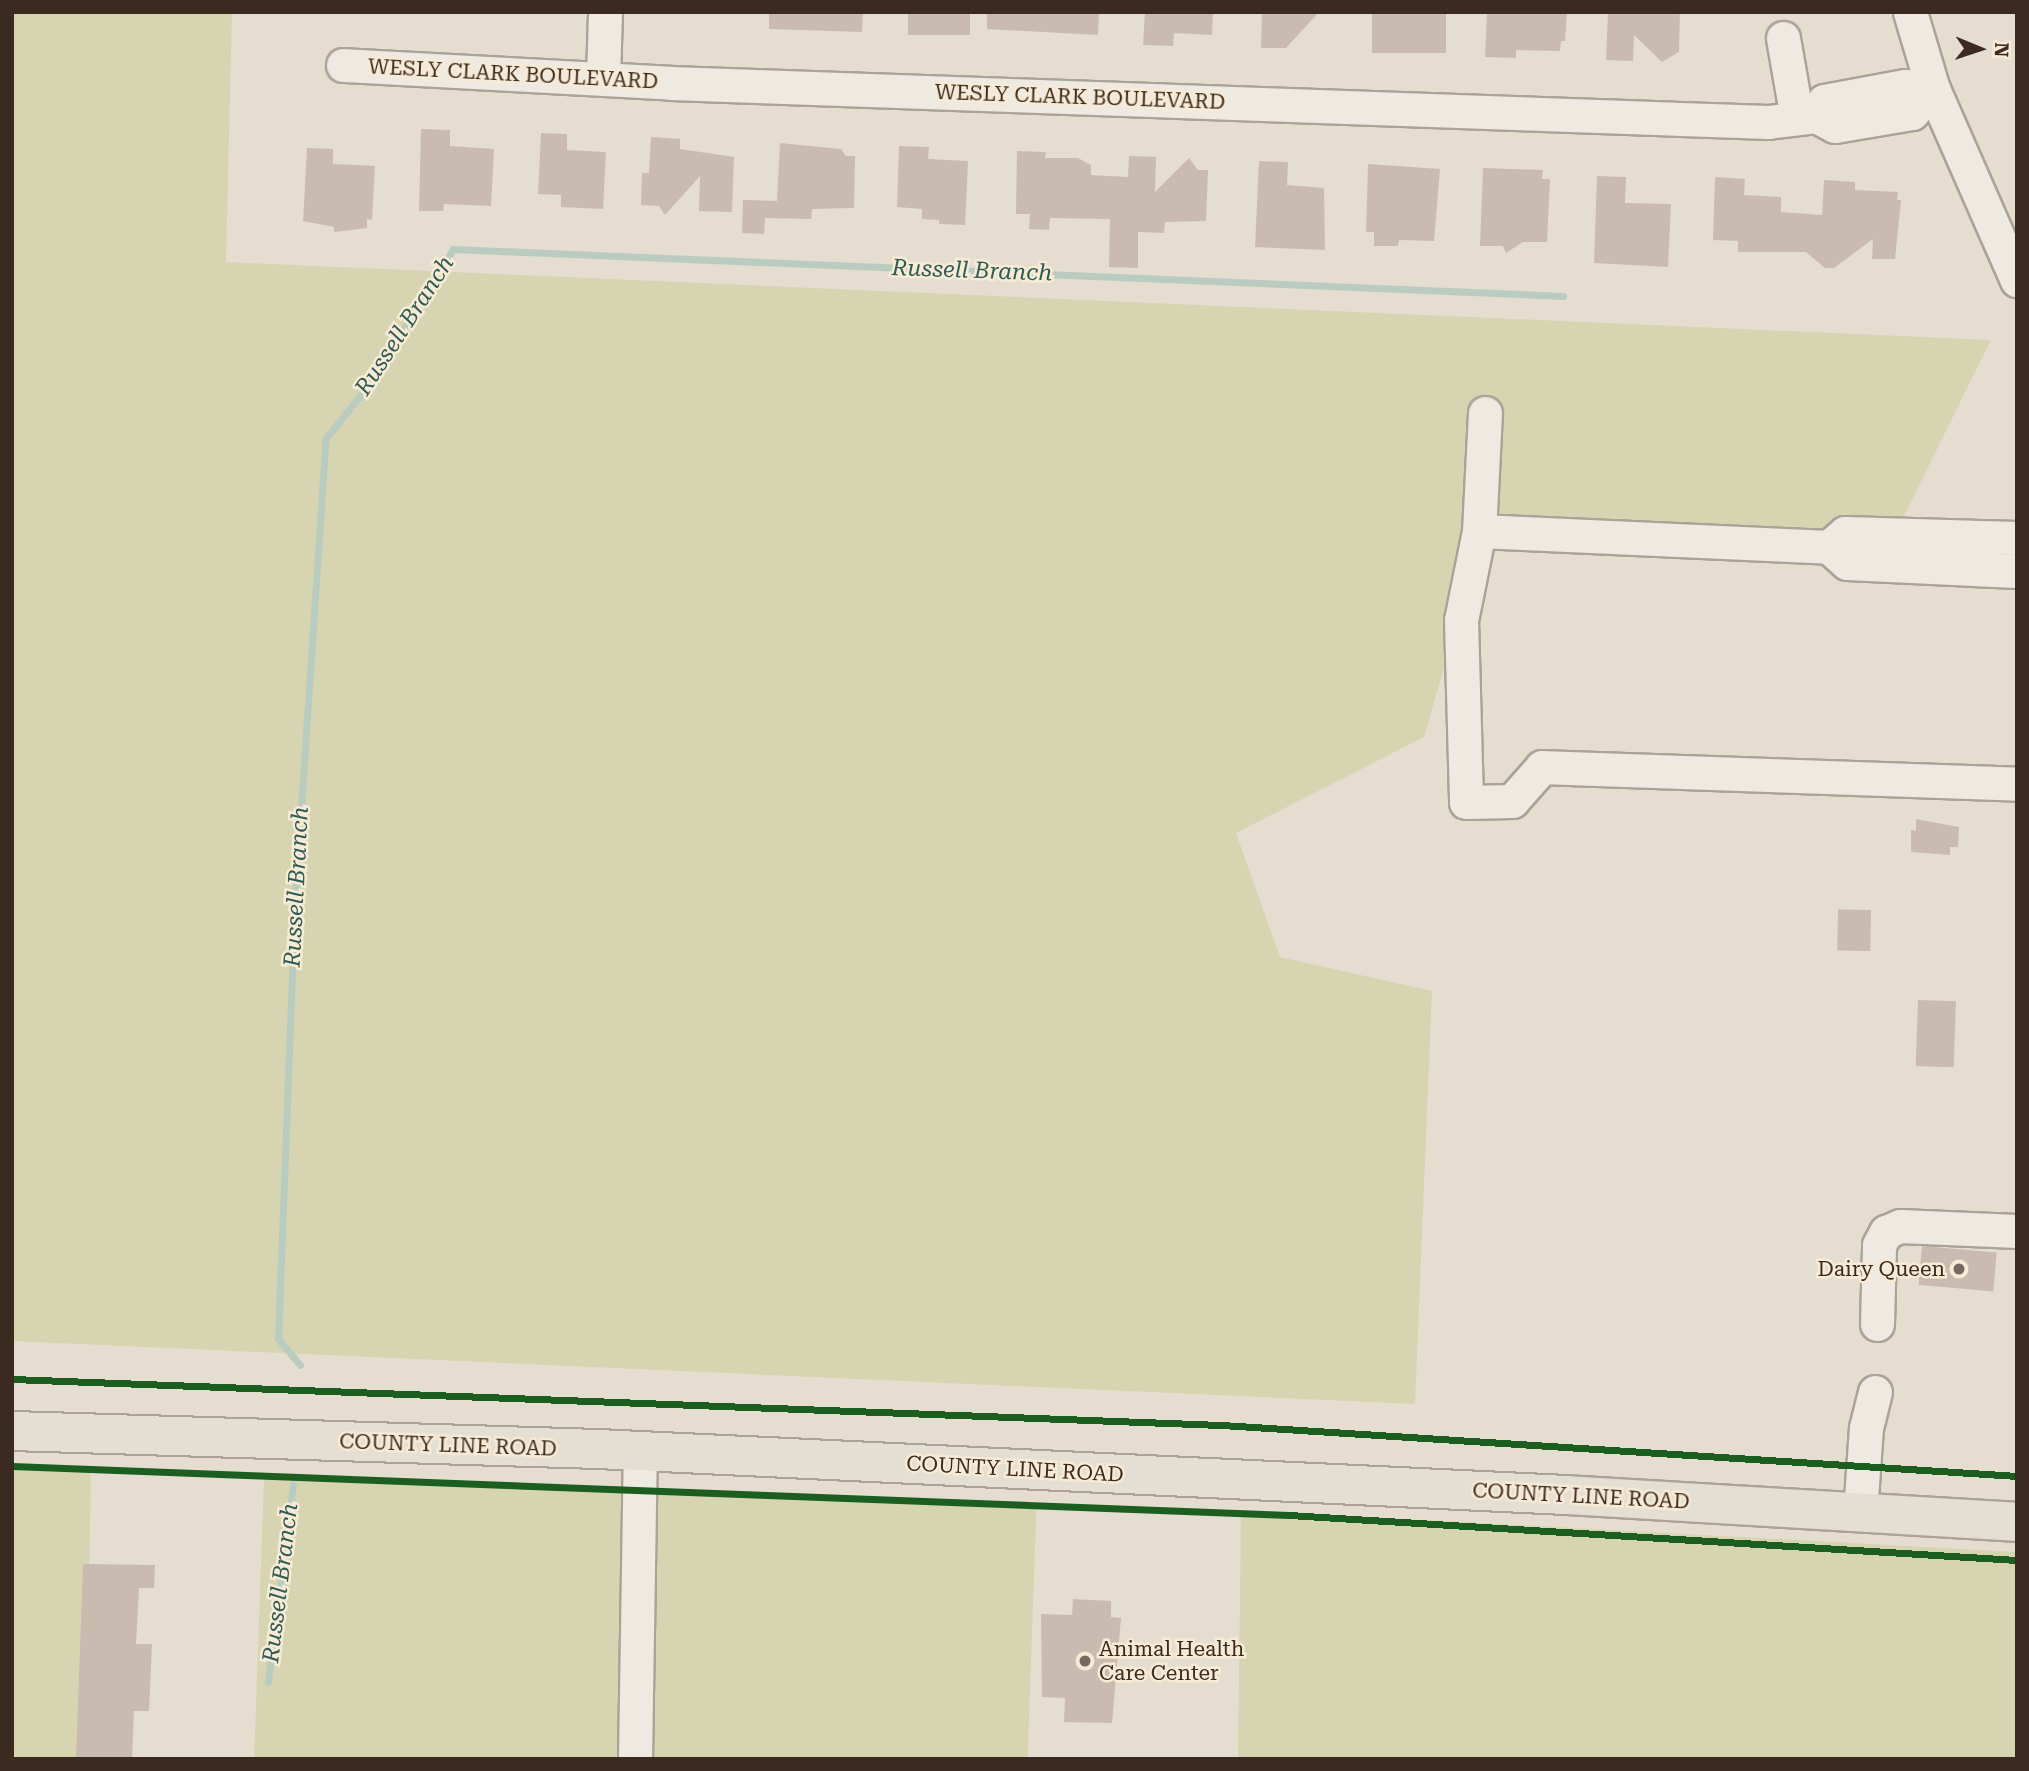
<!DOCTYPE html>
<html>
<head>
<meta charset="utf-8">
<style>
  body { margin:0 }
  #map { position:relative; width:2029px; height:1771px; overflow:hidden; background:#e5ddcf; font-family:"Roboto Serif",serif }
  div>[style] { position:absolute }
  [style*='--x'] { left:calc(var(--x)*1px); top:calc(var(--y)*1px); width:calc(var(--w)*1px); rotate:calc(var(--a)*1deg) }
  .green>* { inset:0; background:#d7d5b1; transform-origin:0 0 }
  .stream>* { height:7px; margin:-3.5px; padding:0 3.5px; transform-origin:3.5px; border-radius:3.5px; background:#bacbc0 }
  .building>* { inset:0; background:#cabbb0; transform-origin:0 0 }
  .roads { filter:drop-shadow(2px 0 #aba298) drop-shadow(-2px 0 #aba298) drop-shadow(0 2px #aba298) drop-shadow(0 -2px #aba298) }
  .minor>* { height:33px; margin:-16.5px; padding:0 16.5px; transform-origin:16.5px; border-radius:16.5px; background:#eee9e1 }
  .major>* { height:38px; margin:-19px; padding:0 19px; transform-origin:19px; border-radius:19px; background:#e5ded2 }
  .cycleway>* { height:7px; margin:-3.5px; padding:0 3.5px; transform-origin:3.5px; border-radius:3.5px; background:#1b5e20 }
  .dots>* { width:19px; height:19px; translate:-50% -50%; box-sizing:border-box; border:4px solid #f7ebd5; border-radius:50% }
  span { translate:-50% -50%; white-space:nowrap; text-align:center; line-height:1.15; -webkit-text-stroke:5px #f7ebd5; paint-order:stroke }
  .street-label { font-size:21px; color:#3b2a1f }
  .poi-label { font-size:21px; color:#3b2a1f }
  .right { translate:-100% -50%; text-align:right }
  .left { translate:0 -50%; text-align:left }
  .water-label { font-size:23px; color:#2e5b55; font-style:italic }
  .frame { position:absolute; inset:0; border:14px solid #3b2a1f; pointer-events:none }
  .north { position:absolute; left:1945px; top:14px; width:70px; height:70px; -webkit-text-stroke:5px #f7ebd5; paint-order:stroke; rotate:92deg; font-size:19px; font-weight:700; line-height:28px; text-align:center; color:#3b2a1f }
  .north::after { content:''; display:block; margin:auto; width:24px; height:32px; background:#3b2a1f; clip-path:polygon(50% 0,100% 100%,50% 72%,0 100%) }
</style>
</head>
<body>
<div id="map">
  <div class="green">
    <div style="clip-path:polygon(12px 12px,232px 12px,226px 262px,1991px 340px,1890px 544px,1482px 535px,1424px 737px,1236px 833px,1280px 957px,1432px 991px,1415px 1404px,12px 1341px)"></div>
    <div style="left:12px;top:1468px;width:79px;height:291px;rotate:1deg"></div>
    <div style="left:264px;top:1477px;width:773px;height:282px;rotate:2deg"></div>
    <div style="clip-path:polygon(1241px 1510px,2017px 1552px,2017px 1759px,1238px 1759px)"></div>
  </div>
  <div class="stream">
    <div style="--x:300;--y:1365;--w:34;--a:-130"></div>
    <div style="--x:278;--y:1339;--w:440;--a:-87.8"></div>
    <div style="--x:295;--y:899;--w:462;--a:-86.2"></div>
    <div style="--x:326;--y:438;--w:72;--a:-51.2"></div>
    <div style="--x:371;--y:382;--w:156;--a:-58.3"></div>
    <div style="--x:453;--y:249;--w:1111;--a:2.42"></div>
    <div style="--x:268;--y:1682;--w:199;--a:-82.8"></div>
  </div>
  <div class="building">
    <div style="clip-path:polygon(769px 12px,863px 12px,862px 32px,769px 29px)"></div>
    <div style="left:908px;top:12px;width:62px;height:23px"></div>
    <div style="clip-path:polygon(987px 12px,1099px 12px,1098px 35px,987px 29px)"></div>
    <div style="clip-path:polygon(1145px 12px,1213px 12px,1212px 35px,1174px 33px,1173px 46px,1143px 45px)"></div>
    <div style="clip-path:polygon(1262px 12px,1319px 12px,1286px 48px,1261px 48px)"></div>
    <div style="left:1372px;top:12px;width:74px;height:41px"></div>
    <div style="clip-path:polygon(1487px 12px,1567px 12px,1565px 41px,1561px 41px,1560px 51px,1516px 50px,1516px 58px,1485px 57px)"></div>
    <div style="clip-path:polygon(1608px 12px,1680px 12px,1679px 52px,1662px 62px,1634px 35px,1633px 61px,1606px 60px)"></div>
    <div style="clip-path:polygon(421px 129px,450px 130px,450px 146px,494px 149px,491px 206px,444px 204px,443px 211px,419px 211px)"></div>
    <div style="clip-path:polygon(541px 133px,567px 134px,567px 150px,606px 152px,603px 209px,561px 207px,561px 195px,538px 194px)"></div>
    <div style="clip-path:polygon(651px 137px,680px 139px,680px 149px,734px 157px,732px 212px,699px 211px,700px 176px,665px 215px,659px 206px,641px 205px,642px 173px,649px 173px)"></div>
    <div style="clip-path:polygon(780px 143px,841px 149px,846px 156px,855px 156px,854px 208px,812px 209px,811px 219px,765px 218px,764px 234px,742px 233px,743px 200px,777px 201px)"></div>
    <div style="clip-path:polygon(899px 146px,929px 147px,928px 159px,968px 161px,965px 225px,939px 224px,939px 220px,922px 219px,922px 209px,897px 207px)"></div>
    <div style="clip-path:polygon(307px 148px,333px 149px,333px 164px,375px 166px,372px 220px,367px 219px,367px 228px,334px 232px,334px 227px,303px 221px)"></div>
    <div style="clip-path:polygon(1017px 151px,1046px 152px,1045px 158px,1078px 158px,1091px 165px,1091px 175px,1128px 177px,1129px 156px,1156px 157px,1155px 192px,1189px 158px,1198px 170px,1208px 170px,1206px 221px,1165px 222px,1164px 233px,1138px 232px,1138px 268px,1109px 267px,1110px 219px,1050px 218px,1049px 230px,1029px 229px,1030px 214px,1016px 214px)"></div>
    <div style="clip-path:polygon(1259px 161px,1288px 162px,1287px 185px,1324px 188px,1325px 250px,1255px 247px)"></div>
    <div style="clip-path:polygon(1368px 164px,1440px 169px,1434px 241px,1399px 240px,1398px 246px,1374px 246px,1374px 232px,1366px 232px)"></div>
    <div style="clip-path:polygon(1483px 168px,1543px 170px,1542px 179px,1550px 179px,1547px 242px,1523px 242px,1506px 253px,1503px 246px,1480px 246px)"></div>
    <div style="clip-path:polygon(1597px 176px,1626px 177px,1625px 203px,1671px 204px,1668px 267px,1594px 263px)"></div>
    <div style="clip-path:polygon(1715px 177px,1745px 179px,1744px 195px,1781px 197px,1781px 212px,1822px 215px,1824px 180px,1855px 182px,1855px 190px,1898px 192px,1897px 200px,1901px 200px,1895px 259px,1872px 259px,1873px 239px,1834px 268px,1825px 268px,1806px 252px,1738px 252px,1738px 241px,1713px 240px)"></div>
    <div style="clip-path:polygon(1916px 819px,1959px 827px,1958px 847px,1950px 847px,1950px 855px,1911px 852px,1911px 830px,1916px 831px)"></div>
    <div style="left:1871px;top:910px;width:41px;height:33px;rotate:91deg"></div>
    <div style="left:1918px;top:1000px;width:38px;height:66px;rotate:2deg"></div>
    <div style="left:1922px;top:1246px;width:75px;height:39px;rotate:5deg"></div>
    <div style="clip-path:polygon(83px 1564px,155px 1565px,154px 1588px,139px 1588px,136px 1644px,152px 1644px,149px 1711px,134px 1711px,132px 1759px,76px 1759px)"></div>
    <div style="clip-path:polygon(1073px 1599px,1111px 1601px,1111px 1617px,1121px 1618px,1112px 1723px,1064px 1722px,1065px 1698px,1042px 1697px,1041px 1614px,1072px 1615px)"></div>
  </div>
  <div class="roads">
    <div class="minor">
      <div style="--x:1910;--y:12;--w:80;--a:73.4"></div>
      <div style="--x:1933;--y:89;--w:209;--a:66.3"></div>
      <div style="--x:1783;--y:38;--w:81;--a:80.1"></div>
      <div style="--x:343;--y:65;--w:328;--a:3.1"></div>
      <div style="--x:671;--y:83;--w:1098;--a:2.04"></div>
      <div style="--x:1768;--y:122;--w:48;--a:-7.1"></div>
      <div style="--x:1816;--y:116;--w:21;--a:28"></div>
      <div style="--x:1835;--y:126;--w:78;--a:-9.6"></div>
      <div style="--x:1912;--y:113;--w:32;--a:-49"></div>
      <div style="--x:603;--y:77;--w:65;--a:-88.2"></div>
      <div style="--x:1816;--y:116;--w:17;--a:-62"></div>
      <div style="--x:1824;--y:101;--w:82;--a:-10.5"></div>
      <div style="--x:1905;--y:86;--w:28;--a:6"></div>
      <div style="--x:1485;--y:413;--w:118;--a:92.9"></div>
      <div style="--x:1479;--y:531;--w:350;--a:2.6"></div>
      <div style="--x:1479;--y:531;--w:91;--a:101.4"></div>
      <div style="--x:1461;--y:620;--w:182;--a:88.4"></div>
      <div style="--x:1466;--y:802;--w:46;--a:-1.2"></div>
      <div style="--x:1512;--y:801;--w:45;--a:-48.6"></div>
      <div style="--x:1542;--y:767;--w:475;--a:2"></div>
      <div style="--x:2017;--y:538;--w:172;--a:-178.3"></div>
      <div style="--x:1845;--y:533;--w:21;--a:139"></div>
      <div style="--x:1829;--y:547;--w:24;--a:42"></div>
      <div style="--x:1847;--y:563;--w:170;--a:2.7"></div>
      <div style="--x:1877;--y:1324;--w:79;--a:-88.5"></div>
      <div style="--x:1879;--y:1245;--w:15;--a:-62"></div>
      <div style="--x:1886;--y:1232;--w:15;--a:-23"></div>
      <div style="--x:1900;--y:1226;--w:117;--a:2.4"></div>
      <div style="--x:1860;--y:1513;--w:85;--a:-86"></div>
      <div style="--x:1866;--y:1428;--w:37;--a:-76"></div>
      <div style="--x:635;--y:1759;--w:307;--a:-89.1"></div>
    </div>
    <div class="major">
      <div style="--x:12;--y:1431;--w:586;--a:1.76"></div>
      <div style="--x:598;--y:1449;--w:969;--a:2.72"></div>
      <div style="--x:1566;--y:1495;--w:452;--a:3.4"></div>
    </div>
  </div>
  <div class="cycleway">
    <div style="--x:12;--y:1379;--w:1211;--a:2.18"></div>
    <div style="--x:1222;--y:1425;--w:797;--a:3.67"></div>
    <div style="--x:12;--y:1466;--w:1278;--a:2.2"></div>
    <div style="--x:1289;--y:1515;--w:729;--a:3.54"></div>
  </div>
  <div class="dots">
    <div style="left:1959px;top:1269px;background:#76695d"></div>
    <div style="left:1085px;top:1661px;background:#76695d"></div>
  </div>
  <div class="street-label">
    <span style="left:513px;top:74px;rotate:3deg">WESLY CLARK BOULEVARD</span>
    <span style="left:1080px;top:97px;rotate:2deg">WESLY CLARK BOULEVARD</span>
    <span style="left:448px;top:1445px;rotate:2deg">COUNTY LINE ROAD</span>
    <span style="left:1015px;top:1469px;rotate:3deg">COUNTY LINE ROAD</span>
    <span style="left:1581px;top:1496px;rotate:3deg">COUNTY LINE ROAD</span>
  </div>
  <div class="poi-label">
    <span class="right" style="left:1945px;top:1269px">Dairy Queen</span>
    <span class="left" style="left:1099px;top:1661px">Animal Health<br>Care Center</span>
  </div>
  <div class="water-label">
    <span style="left:972px;top:271px;rotate:2deg">Russell Branch</span>
    <span style="left:405px;top:326px;rotate:-57deg">Russell Branch</span>
    <span style="left:297px;top:887px;rotate:-87deg">Russell Branch</span>
    <span style="left:281px;top:1583px;rotate:-83deg">Russell Branch</span>
  </div>
  <div class="frame"></div>
  <div class="north">N</div>
</div>
</body>
</html>
